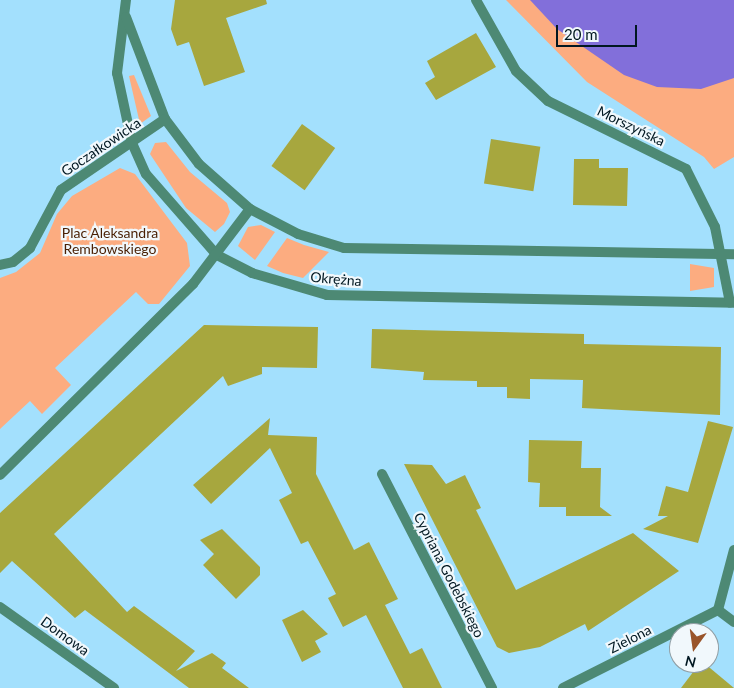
<!DOCTYPE html>
<html>
<head>
<meta charset="utf-8">
<style>
  body { margin:0 }
  #map { position:relative; width:734px; height:688px; overflow:hidden; background:#a3e0fd; font-family:Lato,sans-serif }
  div>[style] { position:absolute }
  [style*='--x'] { left:calc(var(--x)*1px); top:calc(var(--y)*1px); width:calc(var(--w)*1px); rotate:calc(var(--a)*1deg) }
  .green>* { inset:0; background:#fcac80 }
  .water>* { inset:0; background:#826fda }
  .building>* { inset:0; background:#a7a73e; transform-origin:0 0 }
  .street>* { height:10px; margin:-5px; padding:0 5px; transform-origin:5px; border-radius:5px; background:#4d8974 }
  span { translate:-50% -50%; white-space:nowrap; text-align:center; line-height:1.15; -webkit-text-stroke:4.5px #f1f8fc; paint-order:stroke }
  .street-label { font-size:14px; color:#011721 }
  .park-label { font-size:14px; color:#491f03 }
  .north { position:absolute; left:669px; top:623px; width:50px; height:50px; box-sizing:border-box; background:#f1f8fc; border:1px solid #919ea4; border-radius:50%; rotate:194deg; font-size:14px; font-weight:700; line-height:20px; text-align:center; color:#011721 }
  .north::after { content:''; display:block; margin:auto; width:18px; height:22px; background:#99542a; clip-path:polygon(50% 0,100% 100%,50% 72%,0 100%) }
  .scale { position:absolute; left:556px; top:25px; width:81px; height:22px; box-sizing:border-box; border:2px solid #011721; border-top:0; padding-left:6px; font-size:15px; line-height:18px; white-space:nowrap; color:#011721; -webkit-text-stroke:4px #f1f8fc; paint-order:stroke }
</style>
</head>
<body>
<div id="map">
  <div class="green">
    <div style="clip-path:polygon(506px 0,734px 0,734px 157px,714px 169px,704px 157px,587px 82px)"></div>
    <div style="clip-path:polygon(134px 75px,151px 116px,140px 124px,129px 76px)"></div>
    <div style="clip-path:polygon(166px 142px,190px 172px,227px 203px,230px 212px,224px 224px,215px 232px,186px 208px,150px 154px,155px 143px)"></div>
    <div style="clip-path:polygon(120px 168px,135px 174px,187px 243px,190px 266px,159px 304px,148px 304px,136px 292px,55px 368px,71px 385px,42px 414px,30px 401px,0 429px,0 278px,16px 272px,40px 253px,57px 214px,72px 196px)"></div>
    <div style="clip-path:polygon(261px 225px,275px 232px,255px 260px,238px 246px,248px 227px)"></div>
    <div style="clip-path:polygon(287px 238px,304px 245px,329px 252px,303px 278px,283px 273px,267px 266px)"></div>
    <div style="clip-path:polygon(690px 264px,714px 268px,714px 287px,690px 291px)"></div>
  </div>
  <div class="water">
    <div style="clip-path:polygon(530px 0,734px 0,734px 78px,701px 89px,657px 87px,624px 75px,557px 29px)"></div>
  </div>
  <div class="building">
    <div style="clip-path:polygon(175px 0,266px 0,267px 4px,226px 18px,245px 72px,204px 86px,189px 42px,177px 46px,171px 29px)"></div>
    <div style="clip-path:polygon(476px 33px,496px 67px,436px 100px,425px 83px,435px 77px,427px 61px)"></div>
    <div style="left:302px;top:124px;width:41px;height:52px;rotate:36deg"></div>
    <div style="left:491px;top:139px;width:50px;height:45px;rotate:9deg"></div>
    <div style="clip-path:polygon(574px 159px,599px 159px,599px 168px,628px 168px,627px 206px,573px 205px)"></div>
    <div style="clip-path:polygon(204px 325px,318px 327px,317px 368px,262px 367px,262px 374px,228px 386px,223px 376px,54px 534px,127px 612px,134px 606px,195px 651px,176px 671px,212px 653px,226px 663px,222px 668px,249px 688px,189px 688px,85px 610px,75px 618px,12px 561px,0 573px,0 513px)"></div>
    <div style="clip-path:polygon(372px 329px,584px 334px,584px 344px,721px 347px,720px 415px,582px 408px,583px 380px,530px 379px,530px 399px,507px 398px,507px 387px,477px 387px,477px 381px,423px 380px,424px 372px,371px 368px)"></div>
    <div style="clip-path:polygon(270px 418px,268px 435px,317px 437px,316px 474px,354px 550px,369px 542px,398px 599px,385px 605px,410px 654px,422px 648px,442px 688px,403px 688px,366px 615px,343px 627px,328px 598px,336px 594px,308px 541px,301px 544px,279px 500px,292px 493px,270px 448px,211px 504px,193px 485px)"></div>
    <div style="clip-path:polygon(708px 421px,733px 427px,698px 543px,643px 529px,668px 516px,658px 516px,666px 486px,688px 492px)"></div>
    <div style="clip-path:polygon(529px 440px,582px 441px,581px 468px,601px 468px,600px 507px,612px 516px,566px 516px,566px 507px,539px 507px,540px 483px,528px 482px)"></div>
    <div style="clip-path:polygon(404px 464px,432px 465px,446px 484px,465px 475px,481px 508px,476px 510px,516px 590px,633px 533px,679px 571px,588px 631px,585px 624px,540px 647px,509px 653px,497px 647px)"></div>
    <div style="clip-path:polygon(222px 529px,260px 567px,260px 575px,236px 599px,203px 565px,214px 554px,200px 540px)"></div>
    <div style="clip-path:polygon(303px 610px,328px 634px,315px 641px,321px 652px,302px 662px,282px 620px)"></div>
    <div style="clip-path:polygon(700px 663px,704px 663px,734px 688px,681px 688px)"></div>
  </div>
  <div class="street">
    <div style="--x:126;--y:0;--w:74;--a:97"></div>
    <div style="--x:117;--y:73;--w:72;--a:77.9"></div>
    <div style="--x:132;--y:143;--w:34;--a:66"></div>
    <div style="--x:146;--y:174;--w:108;--a:48.8"></div>
    <div style="--x:217;--y:255;--w:39;--a:27"></div>
    <div style="--x:252;--y:273;--w:78;--a:16.3"></div>
    <div style="--x:327;--y:295;--w:407;--a:1.1"></div>
    <div style="--x:476;--y:0;--w:81;--a:60.6"></div>
    <div style="--x:516;--y:71;--w:44;--a:43.2"></div>
    <div style="--x:548;--y:101;--w:154;--a:26.2"></div>
    <div style="--x:686;--y:169;--w:65;--a:63.4"></div>
    <div style="--x:715;--y:227;--w:77;--a:78.8"></div>
    <div style="--x:126;--y:17;--w:109;--a:69.1"></div>
    <div style="--x:165;--y:119;--w:56;--a:52.9"></div>
    <div style="--x:199;--y:164;--w:68;--a:41.4"></div>
    <div style="--x:250;--y:209;--w:54;--a:27.5"></div>
    <div style="--x:298;--y:234;--w:48;--a:16.9"></div>
    <div style="--x:344;--y:248;--w:390;--a:0.9"></div>
    <div style="--x:0;--y:265;--w:13;--a:-13"></div>
    <div style="--x:13;--y:262;--w:22;--a:-39"></div>
    <div style="--x:30;--y:248;--w:66;--a:-61.9"></div>
    <div style="--x:61;--y:190;--w:126;--a:-34.3"></div>
    <div style="--x:382;--y:474;--w:241;--a:62.8"></div>
    <div style="--x:0;--y:475;--w:272;--a:-44.7"></div>
    <div style="--x:193;--y:284;--w:94;--a:-52.8"></div>
    <div style="--x:0;--y:607;--w:140;--a:35.4"></div>
    <div style="--x:718;--y:610;--w:62;--a:-75.1"></div>
    <div style="--x:563;--y:688;--w:174;--a:-26.7"></div>
    <div style="--x:718;--y:610;--w:20;--a:37"></div>
  </div>
  <div class="street-label">
    <span style="left:631px;top:126px;rotate:26deg">Morszyńska</span>
    <span style="left:101px;top:147px;rotate:-34deg">Goczałkowicka</span>
    <span style="left:336px;top:279px;rotate:5deg">Okrężna</span>
    <span style="left:449px;top:575px;rotate:63deg">Cypriana Godebskiego</span>
    <span style="left:65px;top:636px;rotate:36deg">Domowa</span>
    <span style="left:630px;top:639px;rotate:-27deg">Zielona</span>
  </div>
  <div class="park-label">
    <span style="left:110px;top:241px">Plac Aleksandra<br>Rembowskiego</span>
  </div>
  <div class="north">N</div>
  <div class="scale">20 m</div>
</div>
</body>
</html>
